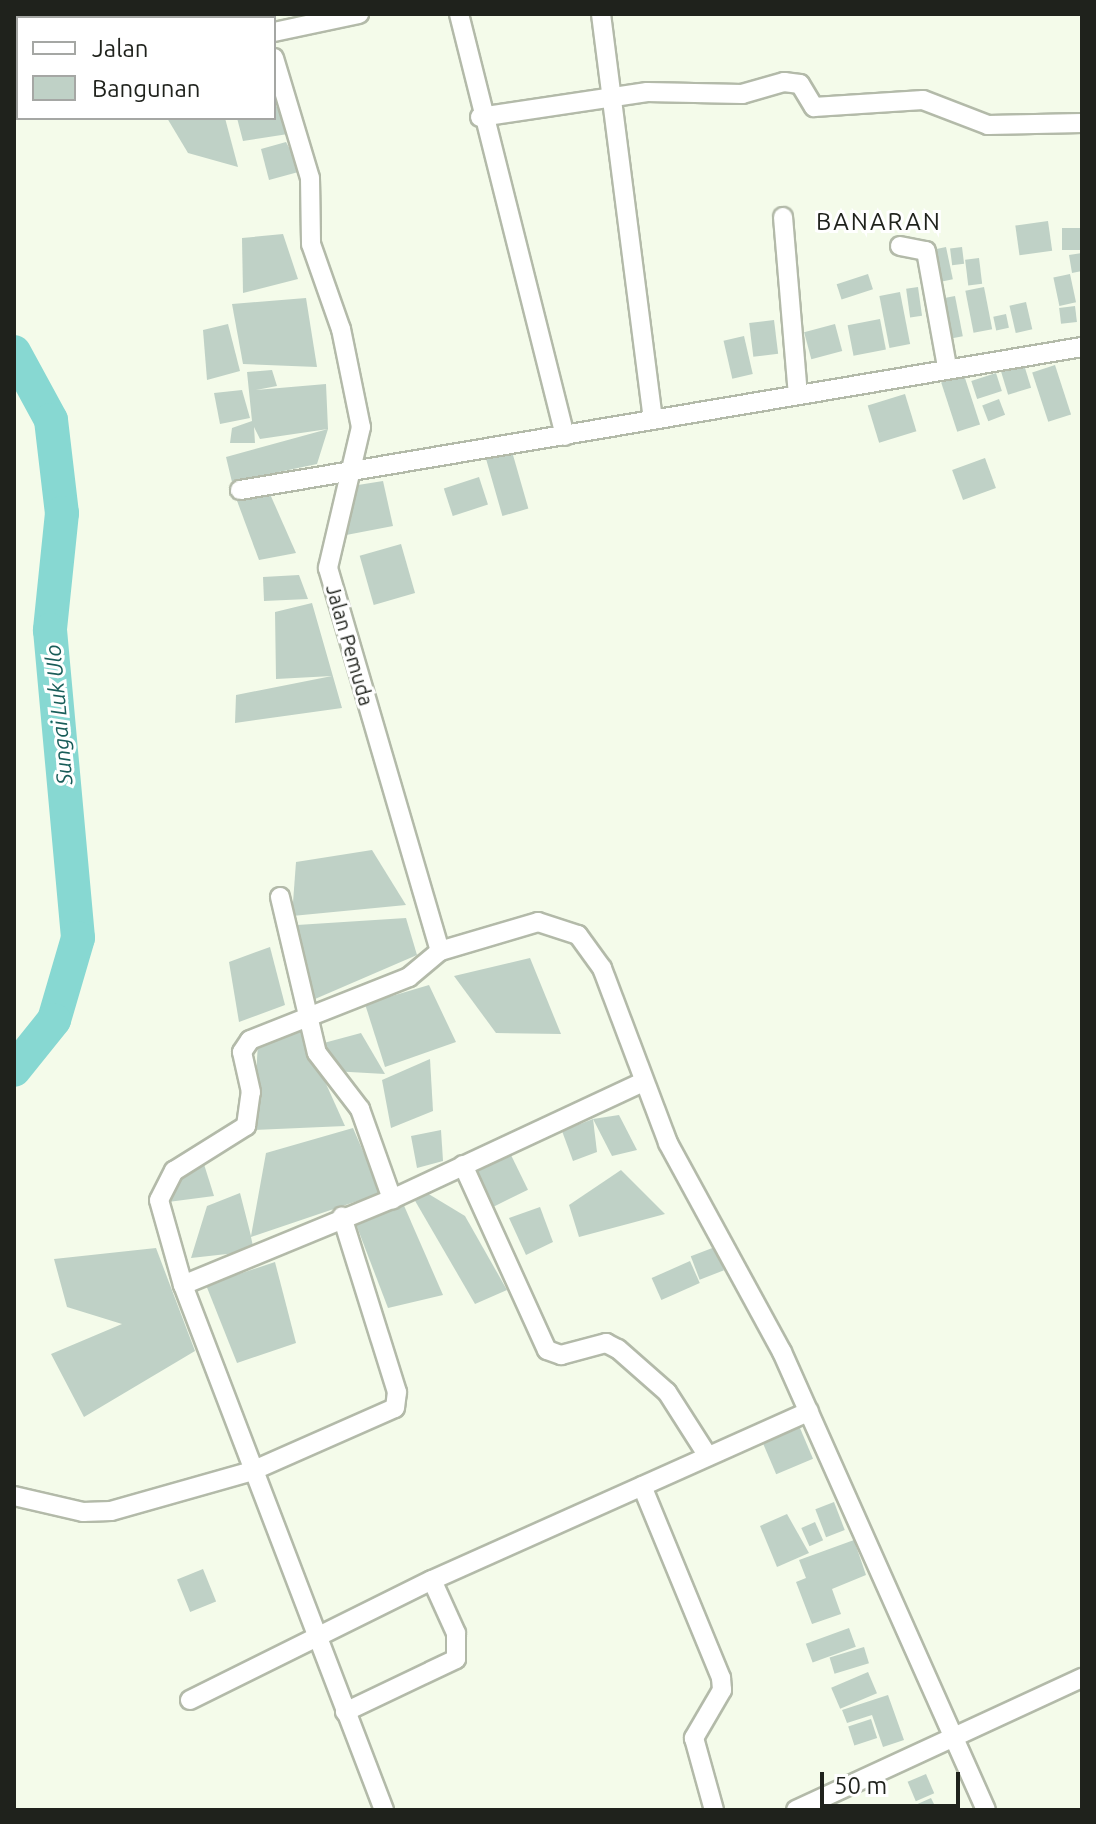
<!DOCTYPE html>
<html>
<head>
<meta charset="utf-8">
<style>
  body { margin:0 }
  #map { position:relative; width:1096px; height:1824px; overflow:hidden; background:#f4fbea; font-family:Ubuntu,sans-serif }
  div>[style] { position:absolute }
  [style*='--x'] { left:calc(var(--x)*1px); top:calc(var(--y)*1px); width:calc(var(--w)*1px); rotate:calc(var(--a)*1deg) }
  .river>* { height:34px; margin:-17px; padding:0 17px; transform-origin:17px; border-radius:17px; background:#87d8d2 }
  .building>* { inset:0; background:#bfd1c6; transform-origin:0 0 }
  .roads { filter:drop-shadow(2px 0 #b3baa9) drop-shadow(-2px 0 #b3baa9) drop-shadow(0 2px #b3baa9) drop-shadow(0 -2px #b3baa9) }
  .street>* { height:18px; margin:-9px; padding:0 9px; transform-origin:9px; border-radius:9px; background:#fff }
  span { translate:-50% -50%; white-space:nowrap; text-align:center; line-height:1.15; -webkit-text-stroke:6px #fff; paint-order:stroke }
  .street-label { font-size:20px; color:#1f221c }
  .water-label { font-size:22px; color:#195d59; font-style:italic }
  .quarter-label { font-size:24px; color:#1f221c; letter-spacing:2px }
  .frame { position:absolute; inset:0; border:16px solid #1f221c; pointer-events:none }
  .legend { position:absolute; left:16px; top:16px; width:260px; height:104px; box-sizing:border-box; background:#fff; border:2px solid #a5a7a4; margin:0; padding:10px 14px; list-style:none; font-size:24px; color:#1f221c }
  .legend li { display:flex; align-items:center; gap:16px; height:40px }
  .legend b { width:40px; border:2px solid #a5a7a4 }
  .scale { position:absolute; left:820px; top:1772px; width:140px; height:36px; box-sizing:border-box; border:4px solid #1f221c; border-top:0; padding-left:10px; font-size:24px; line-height:28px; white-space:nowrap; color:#1f221c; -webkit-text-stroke:6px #fff; paint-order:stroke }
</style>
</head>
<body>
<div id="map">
  <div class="river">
    <div style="--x:14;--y:352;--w:77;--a:61.4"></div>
    <div style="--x:51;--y:420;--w:94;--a:83.3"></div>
    <div style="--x:62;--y:513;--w:118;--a:95.9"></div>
    <div style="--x:50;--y:630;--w:309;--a:84.8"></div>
    <div style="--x:78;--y:938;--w:85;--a:106.3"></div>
    <div style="--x:54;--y:1020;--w:64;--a:128.7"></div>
  </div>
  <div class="building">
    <div style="clip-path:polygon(14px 14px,18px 18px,14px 57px)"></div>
    <div style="left:36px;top:14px;width:55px;height:4px"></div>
    <div style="clip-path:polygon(274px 100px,288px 134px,243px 141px,237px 118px,274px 118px)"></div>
    <div style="clip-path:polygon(167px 118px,225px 118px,238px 167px,188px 153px)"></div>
    <div style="clip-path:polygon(286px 142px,302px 171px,269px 180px,261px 149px)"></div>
    <div style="left:1048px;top:221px;width:30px;height:33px;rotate:82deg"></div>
    <div style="left:1082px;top:228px;width:22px;height:20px;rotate:90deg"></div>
    <div style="clip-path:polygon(283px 234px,298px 279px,243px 293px,242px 238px)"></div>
    <div style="left:946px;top:247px;width:33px;height:16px;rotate:78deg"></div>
    <div style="left:962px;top:247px;width:17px;height:12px;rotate:83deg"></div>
    <div style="clip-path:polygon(1082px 253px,1082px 271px,1072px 273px,1069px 255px)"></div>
    <div style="left:979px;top:258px;width:26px;height:14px;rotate:83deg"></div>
    <div style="left:868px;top:274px;width:16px;height:33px;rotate:72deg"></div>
    <div style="left:1070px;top:274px;width:29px;height:17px;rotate:78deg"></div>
    <div style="left:918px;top:287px;width:29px;height:12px;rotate:82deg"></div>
    <div style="left:984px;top:287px;width:43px;height:19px;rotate:79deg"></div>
    <div style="left:900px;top:292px;width:53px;height:21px;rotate:79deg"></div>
    <div style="left:955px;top:296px;width:41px;height:16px;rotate:79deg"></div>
    <div style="clip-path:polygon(306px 298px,317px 367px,243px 364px,232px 304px)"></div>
    <div style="left:1026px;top:302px;width:28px;height:17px;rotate:77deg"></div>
    <div style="left:1075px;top:306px;width:16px;height:16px;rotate:83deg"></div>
    <div style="left:1006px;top:314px;width:14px;height:13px;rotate:78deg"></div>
    <div style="left:880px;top:319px;width:31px;height:33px;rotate:79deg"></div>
    <div style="left:774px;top:320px;width:34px;height:25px;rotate:83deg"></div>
    <div style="clip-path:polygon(228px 324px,240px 371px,207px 380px,203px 330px)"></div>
    <div style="left:835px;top:324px;width:28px;height:32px;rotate:75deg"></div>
    <div style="left:744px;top:336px;width:39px;height:21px;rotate:77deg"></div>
    <div style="left:1022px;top:358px;width:31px;height:24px;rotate:73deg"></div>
    <div style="left:1055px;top:365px;width:52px;height:24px;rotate:72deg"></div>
    <div style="clip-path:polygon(272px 370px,277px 386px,256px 390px,326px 384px,328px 429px,317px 464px,232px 482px,226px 457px,328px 429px,260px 439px,254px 427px,255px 443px,230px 443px,232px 428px,252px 421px,247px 372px)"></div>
    <div style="left:996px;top:373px;width:19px;height:26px;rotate:72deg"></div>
    <div style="left:964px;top:375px;width:52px;height:24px;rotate:72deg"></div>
    <div style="clip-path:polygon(242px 390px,250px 418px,220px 424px,214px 393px)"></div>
    <div style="left:905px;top:394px;width:39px;height:39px;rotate:73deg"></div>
    <div style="left:999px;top:399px;width:17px;height:18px;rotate:69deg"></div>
    <div style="left:511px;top:448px;width:63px;height:27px;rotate:74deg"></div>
    <div style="left:985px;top:458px;width:32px;height:35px;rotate:70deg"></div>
    <div style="left:479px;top:477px;width:29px;height:37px;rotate:72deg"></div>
    <div style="clip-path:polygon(383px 481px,393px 526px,341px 536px,358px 485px)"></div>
    <div style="clip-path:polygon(270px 494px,296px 553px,259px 560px,236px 498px)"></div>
    <div style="left:401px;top:544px;width:51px;height:43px;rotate:74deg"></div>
    <div style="clip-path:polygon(299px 575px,308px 599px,264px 601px,263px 577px)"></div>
    <div style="clip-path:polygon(312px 603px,342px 708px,235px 723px,236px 695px,332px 676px,276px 679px,275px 612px)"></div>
    <div style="clip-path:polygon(372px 850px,406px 905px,292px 916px,296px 862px)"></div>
    <div style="clip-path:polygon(406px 918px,417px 955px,315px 999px,297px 925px)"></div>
    <div style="clip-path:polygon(270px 947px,285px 1005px,239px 1022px,229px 962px)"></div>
    <div style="clip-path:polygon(530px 958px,561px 1034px,496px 1033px,454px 976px)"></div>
    <div style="clip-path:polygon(429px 985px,456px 1042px,385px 1067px,365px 1004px)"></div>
    <div style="clip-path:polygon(300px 1026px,345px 1126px,253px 1130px,258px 1042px)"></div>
    <div style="clip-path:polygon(361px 1033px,385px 1074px,332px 1071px,320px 1044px)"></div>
    <div style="clip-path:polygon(430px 1059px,433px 1111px,391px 1128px,382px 1080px)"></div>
    <div style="clip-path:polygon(619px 1115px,637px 1150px,612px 1156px,593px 1119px)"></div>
    <div style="clip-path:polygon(593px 1119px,597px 1152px,573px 1161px,562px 1131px)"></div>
    <div style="clip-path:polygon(353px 1128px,381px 1193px,251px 1237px,254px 1251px,191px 1258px,207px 1206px,240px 1193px,251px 1236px,266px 1153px)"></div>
    <div style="clip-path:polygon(441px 1130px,443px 1161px,417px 1168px,411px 1136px)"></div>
    <div style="left:510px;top:1153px;width:41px;height:40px;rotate:64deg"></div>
    <div style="clip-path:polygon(203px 1161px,214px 1196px,168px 1202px,178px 1169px)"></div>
    <div style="clip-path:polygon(621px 1170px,665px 1214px,579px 1237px,569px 1205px)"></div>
    <div style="clip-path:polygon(427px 1193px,465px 1216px,507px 1290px,475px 1304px,414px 1199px)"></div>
    <div style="clip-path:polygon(402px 1201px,443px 1295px,388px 1308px,354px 1219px)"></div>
    <div style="clip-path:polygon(540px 1207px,553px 1242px,526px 1255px,509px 1218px)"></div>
    <div style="left:715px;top:1247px;width:25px;height:26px;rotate:69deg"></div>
    <div style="clip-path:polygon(156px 1248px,195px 1351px,84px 1417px,51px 1354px,122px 1324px,67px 1307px,54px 1259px)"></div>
    <div style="left:690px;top:1261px;width:24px;height:42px;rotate:66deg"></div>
    <div style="clip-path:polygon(275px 1262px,296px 1343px,237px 1363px,206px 1285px)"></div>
    <div style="left:797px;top:1421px;width:41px;height:40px;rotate:67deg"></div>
    <div style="left:834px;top:1502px;width:30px;height:20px;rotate:69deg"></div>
    <div style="clip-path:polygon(787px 1514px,809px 1553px,777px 1567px,760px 1526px)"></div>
    <div style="left:815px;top:1522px;width:20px;height:15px;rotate:66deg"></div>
    <div style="clip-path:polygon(854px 1540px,866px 1575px,832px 1589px,841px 1614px,812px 1624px,796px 1582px,806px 1578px,799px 1560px)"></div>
    <div style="left:203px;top:1569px;width:35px;height:28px;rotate:68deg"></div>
    <div style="left:849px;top:1628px;width:20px;height:46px;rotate:70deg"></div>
    <div style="left:864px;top:1647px;width:17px;height:36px;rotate:73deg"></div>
    <div style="left:868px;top:1672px;width:23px;height:40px;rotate:67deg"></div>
    <div style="clip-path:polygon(888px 1695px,904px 1740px,883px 1747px,872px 1715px,847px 1723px,842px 1710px)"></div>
    <div style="left:871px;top:1719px;width:20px;height:24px;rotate:72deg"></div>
    <div style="left:926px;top:1774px;width:21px;height:20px;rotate:67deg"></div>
    <div style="clip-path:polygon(931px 1798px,937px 1810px,904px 1810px)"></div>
  </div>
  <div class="roads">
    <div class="street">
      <div style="--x:30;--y:14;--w:4;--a:76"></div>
      <div style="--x:459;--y:14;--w:435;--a:75.9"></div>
      <div style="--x:601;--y:14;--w:409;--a:82.7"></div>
      <div style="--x:274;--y:32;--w:87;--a:-12"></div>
      <div style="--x:274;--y:58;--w:125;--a:73.3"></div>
      <div style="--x:310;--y:178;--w:66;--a:89.1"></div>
      <div style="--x:311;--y:244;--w:90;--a:70.6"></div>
      <div style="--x:341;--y:329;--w:100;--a:78.5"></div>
      <div style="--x:361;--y:427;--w:145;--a:103.2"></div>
      <div style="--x:328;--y:568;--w:399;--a:73.7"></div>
      <div style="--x:480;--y:117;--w:169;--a:-8.5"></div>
      <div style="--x:647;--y:92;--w:95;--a:1.2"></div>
      <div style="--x:742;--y:94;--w:44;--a:-15.9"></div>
      <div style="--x:784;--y:82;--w:16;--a:7"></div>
      <div style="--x:800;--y:84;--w:27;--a:59"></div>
      <div style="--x:814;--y:107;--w:109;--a:-3.7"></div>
      <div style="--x:923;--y:100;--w:70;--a:21"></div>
      <div style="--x:988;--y:125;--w:94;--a:-1.2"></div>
      <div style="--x:783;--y:217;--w:178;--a:85.2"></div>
      <div style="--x:900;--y:246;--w:26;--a:11"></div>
      <div style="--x:926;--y:251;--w:117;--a:79.7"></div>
      <div style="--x:240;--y:490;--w:854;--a:-9.64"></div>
      <div style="--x:280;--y:897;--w:160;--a:76.7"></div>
      <div style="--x:317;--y:1053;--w:71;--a:52.5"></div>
      <div style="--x:360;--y:1109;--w:96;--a:70.4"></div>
      <div style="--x:463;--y:1165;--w:203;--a:65.6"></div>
      <div style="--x:547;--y:1350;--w:15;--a:20"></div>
      <div style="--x:561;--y:1355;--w:47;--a:-14.9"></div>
      <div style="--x:606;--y:1343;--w:13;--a:27"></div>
      <div style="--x:618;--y:1349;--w:65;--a:41.3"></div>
      <div style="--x:667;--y:1392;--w:76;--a:57.4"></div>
      <div style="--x:183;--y:1285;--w:226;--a:-22.4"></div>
      <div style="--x:392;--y:1199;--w:275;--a:-25"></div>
      <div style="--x:642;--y:1486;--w:208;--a:67.6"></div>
      <div style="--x:721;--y:1678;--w:12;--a:85"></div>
      <div style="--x:722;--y:1690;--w:56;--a:120.3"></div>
      <div style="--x:694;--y:1738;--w:75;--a:74.5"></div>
      <div style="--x:14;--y:1496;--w:71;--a:13.1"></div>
      <div style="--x:83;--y:1512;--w:28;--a:-2"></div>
      <div style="--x:111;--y:1511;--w:147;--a:-15.8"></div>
      <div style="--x:252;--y:1471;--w:156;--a:-23.8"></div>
      <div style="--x:395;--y:1408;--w:16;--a:-83"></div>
      <div style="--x:397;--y:1392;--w:184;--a:-107.4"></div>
      <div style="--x:190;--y:1700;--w:270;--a:-26.4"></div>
      <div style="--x:432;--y:1580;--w:413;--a:-24.1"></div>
      <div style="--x:345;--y:1712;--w:123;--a:-25.5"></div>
      <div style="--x:456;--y:1659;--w:26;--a:-90"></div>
      <div style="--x:456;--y:1633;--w:58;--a:-114.4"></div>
      <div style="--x:384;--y:1810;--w:562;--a:-110.95"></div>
      <div style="--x:183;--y:1285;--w:88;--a:-105.8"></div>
      <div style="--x:159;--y:1200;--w:33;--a:-63"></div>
      <div style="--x:174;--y:1171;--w:85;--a:-32"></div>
      <div style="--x:246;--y:1126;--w:34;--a:-82"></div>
      <div style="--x:251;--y:1092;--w:41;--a:-102.7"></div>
      <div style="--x:242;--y:1052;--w:14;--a:-56"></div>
      <div style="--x:250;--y:1040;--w:171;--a:-21.6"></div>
      <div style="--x:409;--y:977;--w:40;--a:-40"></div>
      <div style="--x:440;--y:951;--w:102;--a:-16.5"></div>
      <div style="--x:538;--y:922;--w:42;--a:18"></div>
      <div style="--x:578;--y:935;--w:41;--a:54"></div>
      <div style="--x:602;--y:968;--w:187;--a:69.3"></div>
      <div style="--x:668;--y:1143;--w:238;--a:61.4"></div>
      <div style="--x:782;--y:1352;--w:501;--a:65.99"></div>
      <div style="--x:796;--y:1810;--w:315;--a:-24.8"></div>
    </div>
  </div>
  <div class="street-label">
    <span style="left:350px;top:645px;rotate:74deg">Jalan Pemuda</span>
  </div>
  <div class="water-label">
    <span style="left:58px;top:715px;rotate:-95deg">Sungai Luk Ulo</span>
  </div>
  <div class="quarter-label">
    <span style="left:879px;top:222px">BANARAN</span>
  </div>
  <div class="frame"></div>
  <ul class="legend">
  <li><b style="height:10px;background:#fff"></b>Jalan</li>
  <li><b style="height:22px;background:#bfd1c6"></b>Bangunan</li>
  </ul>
  <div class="scale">50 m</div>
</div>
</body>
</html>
